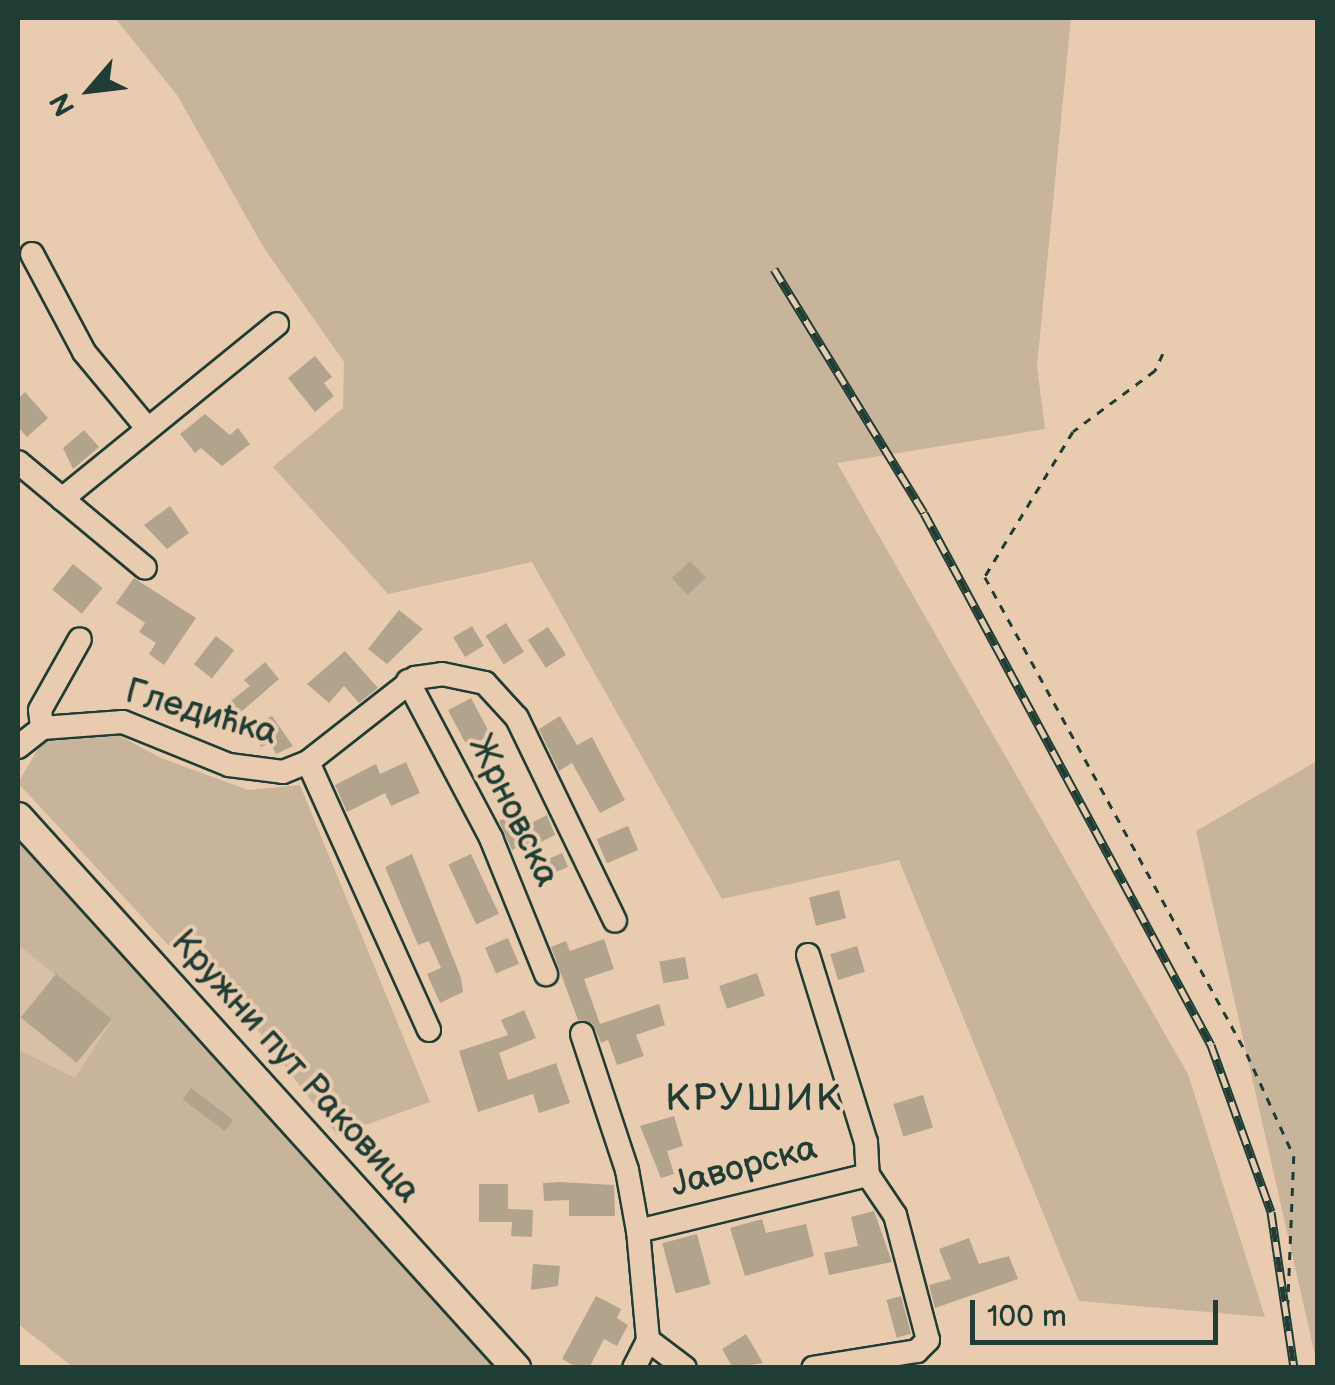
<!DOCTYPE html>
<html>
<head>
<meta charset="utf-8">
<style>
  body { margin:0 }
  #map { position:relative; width:1335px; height:1385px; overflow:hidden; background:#e9ccb0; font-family:"Balsamiq Sans",sans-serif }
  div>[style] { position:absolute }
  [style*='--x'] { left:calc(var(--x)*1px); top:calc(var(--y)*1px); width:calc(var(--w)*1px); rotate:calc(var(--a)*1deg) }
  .built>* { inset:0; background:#d8c0a6 }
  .green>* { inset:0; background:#c8b49b }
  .building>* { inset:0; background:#b2a38d; transform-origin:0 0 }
  .path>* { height:2.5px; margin-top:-1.25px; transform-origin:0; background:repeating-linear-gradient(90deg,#1f3d34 0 8px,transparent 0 16px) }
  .roads { filter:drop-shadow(2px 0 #1f3d34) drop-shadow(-2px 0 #1f3d34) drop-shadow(0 2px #1f3d34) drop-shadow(0 -2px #1f3d34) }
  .minor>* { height:22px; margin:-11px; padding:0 11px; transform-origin:11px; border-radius:11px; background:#e9ccb0 }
  .major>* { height:28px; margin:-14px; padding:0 14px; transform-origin:14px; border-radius:14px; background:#e9ccb0 }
  .rail>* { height:9px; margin-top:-4.5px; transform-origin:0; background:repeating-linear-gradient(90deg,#e9ccb0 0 15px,#1f3d34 0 30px); box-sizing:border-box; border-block:2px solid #1f3d34 }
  span { translate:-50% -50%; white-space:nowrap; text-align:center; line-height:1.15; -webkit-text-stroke:8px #e9ccb0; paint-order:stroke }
  .street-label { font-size:35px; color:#1f3d34 }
  .neighbourhood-label { font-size:38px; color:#1f3d34; letter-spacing:2.5px }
  .frame { position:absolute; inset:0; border:20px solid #1f3d34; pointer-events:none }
  .north { position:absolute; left:40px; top:40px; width:100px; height:100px; -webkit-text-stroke:8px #e9ccb0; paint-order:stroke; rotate:242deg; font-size:28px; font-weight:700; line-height:40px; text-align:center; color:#1f3d34 }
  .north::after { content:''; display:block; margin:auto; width:35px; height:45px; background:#1f3d34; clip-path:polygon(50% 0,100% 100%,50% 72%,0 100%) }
  .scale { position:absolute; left:970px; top:1300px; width:248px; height:45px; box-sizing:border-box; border:5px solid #1f3d34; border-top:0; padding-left:12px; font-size:30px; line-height:35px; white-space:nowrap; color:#1f3d34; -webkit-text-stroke:8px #e9ccb0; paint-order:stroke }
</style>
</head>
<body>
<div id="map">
  <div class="built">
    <div style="clip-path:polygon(18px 945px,112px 1020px,75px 1079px,18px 1049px)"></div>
  </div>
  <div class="green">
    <div style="clip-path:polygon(115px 18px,1071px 18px,1037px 366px,1045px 429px,837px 463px,1188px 1074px,1265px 1317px,1079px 1301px,899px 860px,722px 899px,532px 562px,388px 594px,273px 467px,343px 408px,344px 362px,264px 248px,177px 95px)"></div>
    <div style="clip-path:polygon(107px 729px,161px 758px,248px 790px,300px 785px,430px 1102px,337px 1135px,194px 946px,170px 947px,18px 783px,46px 735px)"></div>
    <div style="clip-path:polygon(1317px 761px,1317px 1364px,1196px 831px)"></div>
    <div style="clip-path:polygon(18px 842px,265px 1108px,495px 1367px,73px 1367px,18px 1324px,18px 1049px,75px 1078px,112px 1020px,18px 945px)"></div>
  </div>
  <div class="building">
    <div style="clip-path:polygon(315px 356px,332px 377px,324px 383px,334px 396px,315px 412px,288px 378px)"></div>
    <div style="clip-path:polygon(25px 392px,48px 418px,27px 437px,18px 427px,18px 399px)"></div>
    <div style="clip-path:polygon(205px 414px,230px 435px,238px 428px,250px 444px,222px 466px,201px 448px,195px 453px,180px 434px)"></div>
    <div style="clip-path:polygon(84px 430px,99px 447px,73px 469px,63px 448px)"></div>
    <div style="clip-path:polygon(170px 506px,189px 533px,167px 549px,144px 525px)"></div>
    <div style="left:690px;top:561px;width:23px;height:25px;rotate:47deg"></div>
    <div style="left:73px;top:564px;width:38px;height:33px;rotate:39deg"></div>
    <div style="clip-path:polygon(134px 578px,196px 618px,164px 665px,149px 654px,156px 643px,139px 632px,145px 623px,116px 603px)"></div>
    <div style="clip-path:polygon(399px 610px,423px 629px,387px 664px,368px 649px)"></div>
    <div style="left:506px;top:623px;width:34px;height:24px;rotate:58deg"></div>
    <div style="left:472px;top:626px;width:23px;height:22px;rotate:59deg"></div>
    <div style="left:548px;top:627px;width:33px;height:24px;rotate:57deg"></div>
    <div style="left:216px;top:636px;width:23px;height:36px;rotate:38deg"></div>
    <div style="clip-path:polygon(345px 651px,378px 688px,359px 703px,344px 686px,329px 703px,307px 684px)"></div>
    <div style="clip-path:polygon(265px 662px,279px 679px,233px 719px,223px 707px,250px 686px,244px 680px)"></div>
    <div style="left:471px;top:698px;width:42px;height:26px;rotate:62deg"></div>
    <div style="clip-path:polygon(272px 716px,293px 746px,276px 754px,270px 742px,261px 747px,251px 727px)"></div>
    <div style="clip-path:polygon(560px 716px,577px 745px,592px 737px,625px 800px,600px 813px,572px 763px,559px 771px,539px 729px)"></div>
    <div style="clip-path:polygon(406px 762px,420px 793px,391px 806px,385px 793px,347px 812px,335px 785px,376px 764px,380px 774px)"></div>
    <div style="clip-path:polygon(518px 811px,525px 826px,547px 815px,555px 835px,537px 844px,544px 861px,562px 853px,568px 867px,535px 881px,520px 846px,512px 850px,499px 821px)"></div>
    <div style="left:628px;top:826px;width:26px;height:34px;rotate:67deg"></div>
    <div style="clip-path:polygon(412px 854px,461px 978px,463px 992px,440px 1003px,427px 974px,441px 968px,429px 941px,418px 945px,385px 867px)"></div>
    <div style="left:471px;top:854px;width:66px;height:25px;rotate:65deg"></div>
    <div style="left:839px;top:890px;width:29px;height:31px;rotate:76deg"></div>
    <div style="left:508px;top:938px;width:28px;height:25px;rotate:67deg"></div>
    <div style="clip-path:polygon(604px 939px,614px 969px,584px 979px,600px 1024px,659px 1004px,665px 1025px,636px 1035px,644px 1056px,617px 1065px,608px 1040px,601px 1043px,593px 1024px,578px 1020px,551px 947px,566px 941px,570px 951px)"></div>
    <div style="left:857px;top:946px;width:27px;height:28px;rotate:73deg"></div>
    <div style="left:685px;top:957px;width:22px;height:26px;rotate:80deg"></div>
    <div style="left:757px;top:973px;width:24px;height:40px;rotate:71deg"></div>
    <div style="left:56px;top:974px;width:72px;height:56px;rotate:39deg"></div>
    <div style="clip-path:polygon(524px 1010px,536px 1038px,499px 1053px,508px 1080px,556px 1063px,570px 1103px,539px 1113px,533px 1094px,478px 1112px,459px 1051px,508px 1035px,501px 1020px)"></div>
    <div style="left:191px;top:1088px;width:53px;height:14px;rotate:37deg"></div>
    <div style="left:923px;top:1095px;width:34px;height:31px;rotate:73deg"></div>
    <div style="clip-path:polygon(674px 1116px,683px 1146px,667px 1151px,674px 1174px,661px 1178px,640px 1126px)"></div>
    <div style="clip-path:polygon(560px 1182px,614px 1185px,615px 1216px,569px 1216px,569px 1200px,544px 1201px,543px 1183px)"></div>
    <div style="clip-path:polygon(479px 1184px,508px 1184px,508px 1209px,533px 1210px,532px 1237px,511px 1236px,512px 1222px,479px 1222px)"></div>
    <div style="clip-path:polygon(874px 1211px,892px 1262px,829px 1275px,824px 1253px,858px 1246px,851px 1217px)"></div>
    <div style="clip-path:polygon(762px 1219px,766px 1233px,806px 1224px,814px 1256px,745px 1276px,730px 1228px)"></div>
    <div style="left:697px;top:1234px;width:52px;height:36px;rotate:75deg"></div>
    <div style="clip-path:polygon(969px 1238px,979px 1264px,1009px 1256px,1018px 1279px,935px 1308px,929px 1285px,951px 1279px,939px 1249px)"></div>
    <div style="clip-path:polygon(533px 1264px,560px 1266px,558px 1286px,531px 1290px)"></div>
    <div style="clip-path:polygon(596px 1296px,621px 1309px,617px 1318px,628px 1325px,617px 1346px,604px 1339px,589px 1368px,579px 1368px,562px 1359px)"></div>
    <div style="left:901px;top:1296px;width:39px;height:15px;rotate:75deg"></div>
    <div style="clip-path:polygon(746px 1334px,763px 1363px,733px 1368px,722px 1349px)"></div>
  </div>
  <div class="path">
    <div style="--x:1163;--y:354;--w:19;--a:115"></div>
    <div style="--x:1155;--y:371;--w:102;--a:143.4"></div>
    <div style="--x:1073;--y:432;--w:170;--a:121.3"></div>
    <div style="--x:985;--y:577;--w:544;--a:61.22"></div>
    <div style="--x:1247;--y:1054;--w:112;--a:65.3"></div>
    <div style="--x:1294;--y:1156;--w:149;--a:92.3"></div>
  </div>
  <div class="roads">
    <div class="minor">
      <div style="--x:32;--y:254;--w:111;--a:62"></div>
      <div style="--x:84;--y:352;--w:99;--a:50.3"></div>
      <div style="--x:18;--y:462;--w:165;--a:39.8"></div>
      <div style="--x:62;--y:499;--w:277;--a:-39.1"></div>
      <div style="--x:408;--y:681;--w:178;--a:62.1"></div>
      <div style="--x:491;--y:838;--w:147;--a:68"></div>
      <div style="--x:42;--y:728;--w:18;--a:-96"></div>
      <div style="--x:40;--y:710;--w:81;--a:-60.6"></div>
      <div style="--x:18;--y:747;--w:31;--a:-38"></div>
      <div style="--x:42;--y:728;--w:81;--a:-4.2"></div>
      <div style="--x:123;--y:722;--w:114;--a:22.1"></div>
      <div style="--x:229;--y:765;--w:54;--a:7.4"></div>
      <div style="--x:283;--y:772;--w:27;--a:-22"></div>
      <div style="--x:308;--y:762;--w:136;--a:-38.1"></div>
      <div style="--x:415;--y:678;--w:27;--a:-8"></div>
      <div style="--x:442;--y:674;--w:44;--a:11.8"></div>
      <div style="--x:485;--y:683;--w:47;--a:47.6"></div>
      <div style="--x:517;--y:718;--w:225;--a:64.2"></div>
      <div style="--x:308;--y:762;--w:294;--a:65.7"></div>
      <div style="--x:808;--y:955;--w:196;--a:72.8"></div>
      <div style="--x:866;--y:1142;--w:33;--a:87"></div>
      <div style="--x:582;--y:1034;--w:143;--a:71.7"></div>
      <div style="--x:627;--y:1170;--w:62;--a:79.8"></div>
      <div style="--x:648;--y:1340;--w:46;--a:37.1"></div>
      <div style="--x:634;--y:1368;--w:31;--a:-63"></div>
      <div style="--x:648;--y:1340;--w:109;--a:-95.2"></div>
      <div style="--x:638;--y:1231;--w:237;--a:-13.7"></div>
      <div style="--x:868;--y:1175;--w:48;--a:56"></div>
      <div style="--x:895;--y:1215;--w:129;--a:75.2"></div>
      <div style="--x:928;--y:1340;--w:16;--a:135"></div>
      <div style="--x:917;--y:1351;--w:105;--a:170.7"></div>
    </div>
    <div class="major">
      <div style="--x:18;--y:817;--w:743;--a:47.89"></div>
    </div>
  </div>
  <div class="rail">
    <div style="--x:774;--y:269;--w:286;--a:58.4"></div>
    <div style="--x:924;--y:513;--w:604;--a:61.65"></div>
    <div style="--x:1211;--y:1045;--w:177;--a:70.2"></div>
    <div style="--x:1271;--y:1212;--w:158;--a:81.6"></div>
  </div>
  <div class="street-label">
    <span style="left:201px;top:713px;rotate:16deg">Гледићка</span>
    <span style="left:513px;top:811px;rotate:64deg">Жрновска</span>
    <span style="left:295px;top:1067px;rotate:48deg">Кружни пут Раковица</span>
    <span style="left:744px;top:1167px;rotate:-15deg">Јаворска</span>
  </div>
  <div class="neighbourhood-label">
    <span style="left:754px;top:1099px">КРУШИК</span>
  </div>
  <div class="frame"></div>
  <div class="north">N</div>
  <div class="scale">100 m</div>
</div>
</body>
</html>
